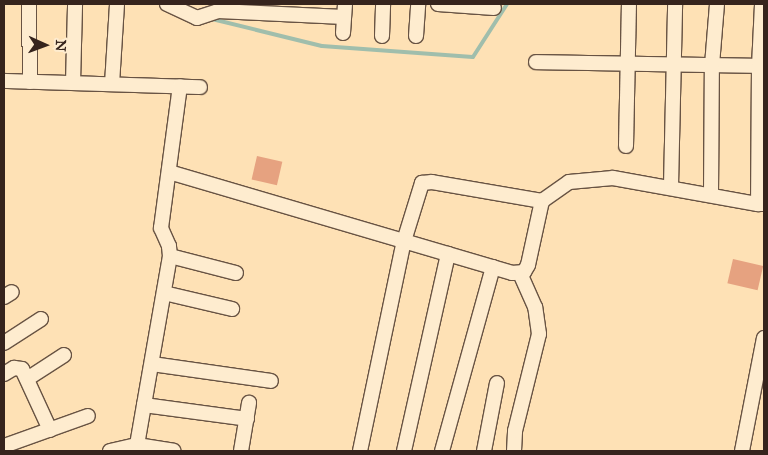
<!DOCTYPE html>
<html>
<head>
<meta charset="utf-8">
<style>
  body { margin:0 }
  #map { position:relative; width:768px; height:455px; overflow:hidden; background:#fee1b5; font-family:"IM FELL Great Primer",serif }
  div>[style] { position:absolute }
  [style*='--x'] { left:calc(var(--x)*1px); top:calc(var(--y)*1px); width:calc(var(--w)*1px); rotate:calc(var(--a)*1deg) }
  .stream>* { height:4px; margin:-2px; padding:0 2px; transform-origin:2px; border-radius:2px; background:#a0beac }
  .building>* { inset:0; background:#e6a280; transform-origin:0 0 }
  .roads { filter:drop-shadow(1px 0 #685343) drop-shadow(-1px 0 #685343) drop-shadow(0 1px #685343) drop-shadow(0 -1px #685343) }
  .minor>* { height:14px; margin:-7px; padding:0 7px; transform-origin:7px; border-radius:7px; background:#feeccf }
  span { translate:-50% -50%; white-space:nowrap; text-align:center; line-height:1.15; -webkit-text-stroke:4px #feeccf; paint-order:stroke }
  .frame { position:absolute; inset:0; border:5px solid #36241d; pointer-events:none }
  .north { position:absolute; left:20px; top:20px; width:50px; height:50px; -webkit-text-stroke:4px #feeccf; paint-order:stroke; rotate:92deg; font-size:14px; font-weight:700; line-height:20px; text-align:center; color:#36241d }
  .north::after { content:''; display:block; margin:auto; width:18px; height:22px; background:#36241d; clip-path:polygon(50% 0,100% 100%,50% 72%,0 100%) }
</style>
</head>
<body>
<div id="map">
  <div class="stream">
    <div style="--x:212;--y:19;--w:113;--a:13.8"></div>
    <div style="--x:322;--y:46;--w:151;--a:4.2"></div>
    <div style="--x:473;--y:57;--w:63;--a:-57.3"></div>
  </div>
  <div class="building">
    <div style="left:257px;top:156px;width:26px;height:24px;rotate:13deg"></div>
    <div style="left:733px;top:259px;width:31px;height:25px;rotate:13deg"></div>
  </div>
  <div class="roads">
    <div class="minor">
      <div style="--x:29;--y:4;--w:78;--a:89.3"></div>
      <div style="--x:167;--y:4;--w:33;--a:25"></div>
      <div style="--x:197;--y:18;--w:22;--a:-18"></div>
      <div style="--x:218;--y:11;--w:126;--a:2.7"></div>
      <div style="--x:438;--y:4;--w:56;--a:4.1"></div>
      <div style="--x:343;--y:33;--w:29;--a:-86"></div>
      <div style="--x:382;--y:36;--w:32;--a:-88"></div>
      <div style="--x:416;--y:36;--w:32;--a:-86"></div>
      <div style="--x:536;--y:62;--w:223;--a:1"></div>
      <div style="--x:759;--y:66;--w:62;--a:-87.2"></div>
      <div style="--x:759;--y:66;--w:138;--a:90.4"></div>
      <div style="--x:758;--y:204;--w:6;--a:0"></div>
      <div style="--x:4;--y:81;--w:196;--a:1.8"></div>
      <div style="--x:73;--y:83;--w:79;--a:-88.5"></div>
      <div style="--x:112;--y:84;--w:80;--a:-86.4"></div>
      <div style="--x:626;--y:146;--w:142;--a:-88.8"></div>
      <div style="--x:169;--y:172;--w:358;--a:16.4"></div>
      <div style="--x:512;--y:273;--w:12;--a:-5"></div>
      <div style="--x:524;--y:272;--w:8;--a:-60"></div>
      <div style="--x:528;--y:265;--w:66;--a:-77.7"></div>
      <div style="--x:542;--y:201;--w:33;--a:-35"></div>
      <div style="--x:569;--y:182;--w:44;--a:-5.2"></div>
      <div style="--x:613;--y:178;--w:147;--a:10.2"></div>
      <div style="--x:671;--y:186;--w:182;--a:-88.7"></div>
      <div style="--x:711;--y:194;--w:129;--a:-89.6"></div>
      <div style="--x:712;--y:65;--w:61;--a:-85.3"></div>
      <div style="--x:170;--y:256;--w:68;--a:14.4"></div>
      <div style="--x:164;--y:293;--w:70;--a:13.2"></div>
      <div style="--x:4;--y:297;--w:9;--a:-32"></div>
      <div style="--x:4;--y:343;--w:44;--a:-33"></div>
      <div style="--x:152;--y:364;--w:120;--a:8.1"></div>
      <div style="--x:4;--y:374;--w:12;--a:-31"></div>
      <div style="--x:14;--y:368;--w:8;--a:7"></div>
      <div style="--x:22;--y:369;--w:67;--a:65.3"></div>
      <div style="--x:27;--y:379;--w:44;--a:-33"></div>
      <div style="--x:144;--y:405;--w:104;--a:7.7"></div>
      <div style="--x:137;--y:445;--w:192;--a:-80.1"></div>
      <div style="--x:170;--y:256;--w:10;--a:-96"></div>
      <div style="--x:169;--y:246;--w:20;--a:-114"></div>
      <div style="--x:161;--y:228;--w:143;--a:-82.4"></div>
      <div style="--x:4;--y:446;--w:89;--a:-19.7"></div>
      <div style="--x:110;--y:451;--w:28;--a:-13"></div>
      <div style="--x:137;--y:445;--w:37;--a:9"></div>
      <div style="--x:241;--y:451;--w:49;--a:-80.5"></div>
      <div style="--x:360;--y:451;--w:215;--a:-78.2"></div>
      <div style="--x:404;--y:241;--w:61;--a:-72.8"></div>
      <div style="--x:422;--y:183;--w:10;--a:-6"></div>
      <div style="--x:432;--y:182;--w:112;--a:9.8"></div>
      <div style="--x:404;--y:451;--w:202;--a:-77.4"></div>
      <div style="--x:442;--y:451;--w:191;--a:-74.5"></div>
      <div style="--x:484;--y:451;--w:69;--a:-79.2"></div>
      <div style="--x:514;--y:451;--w:20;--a:-87"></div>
      <div style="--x:515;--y:431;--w:100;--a:-76.1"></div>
      <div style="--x:539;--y:334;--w:27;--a:-98"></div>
      <div style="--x:535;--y:307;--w:37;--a:-114"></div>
      <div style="--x:742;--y:451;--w:115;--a:-79"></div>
    </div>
  </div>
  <div class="frame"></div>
  <div class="north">N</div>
</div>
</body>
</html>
